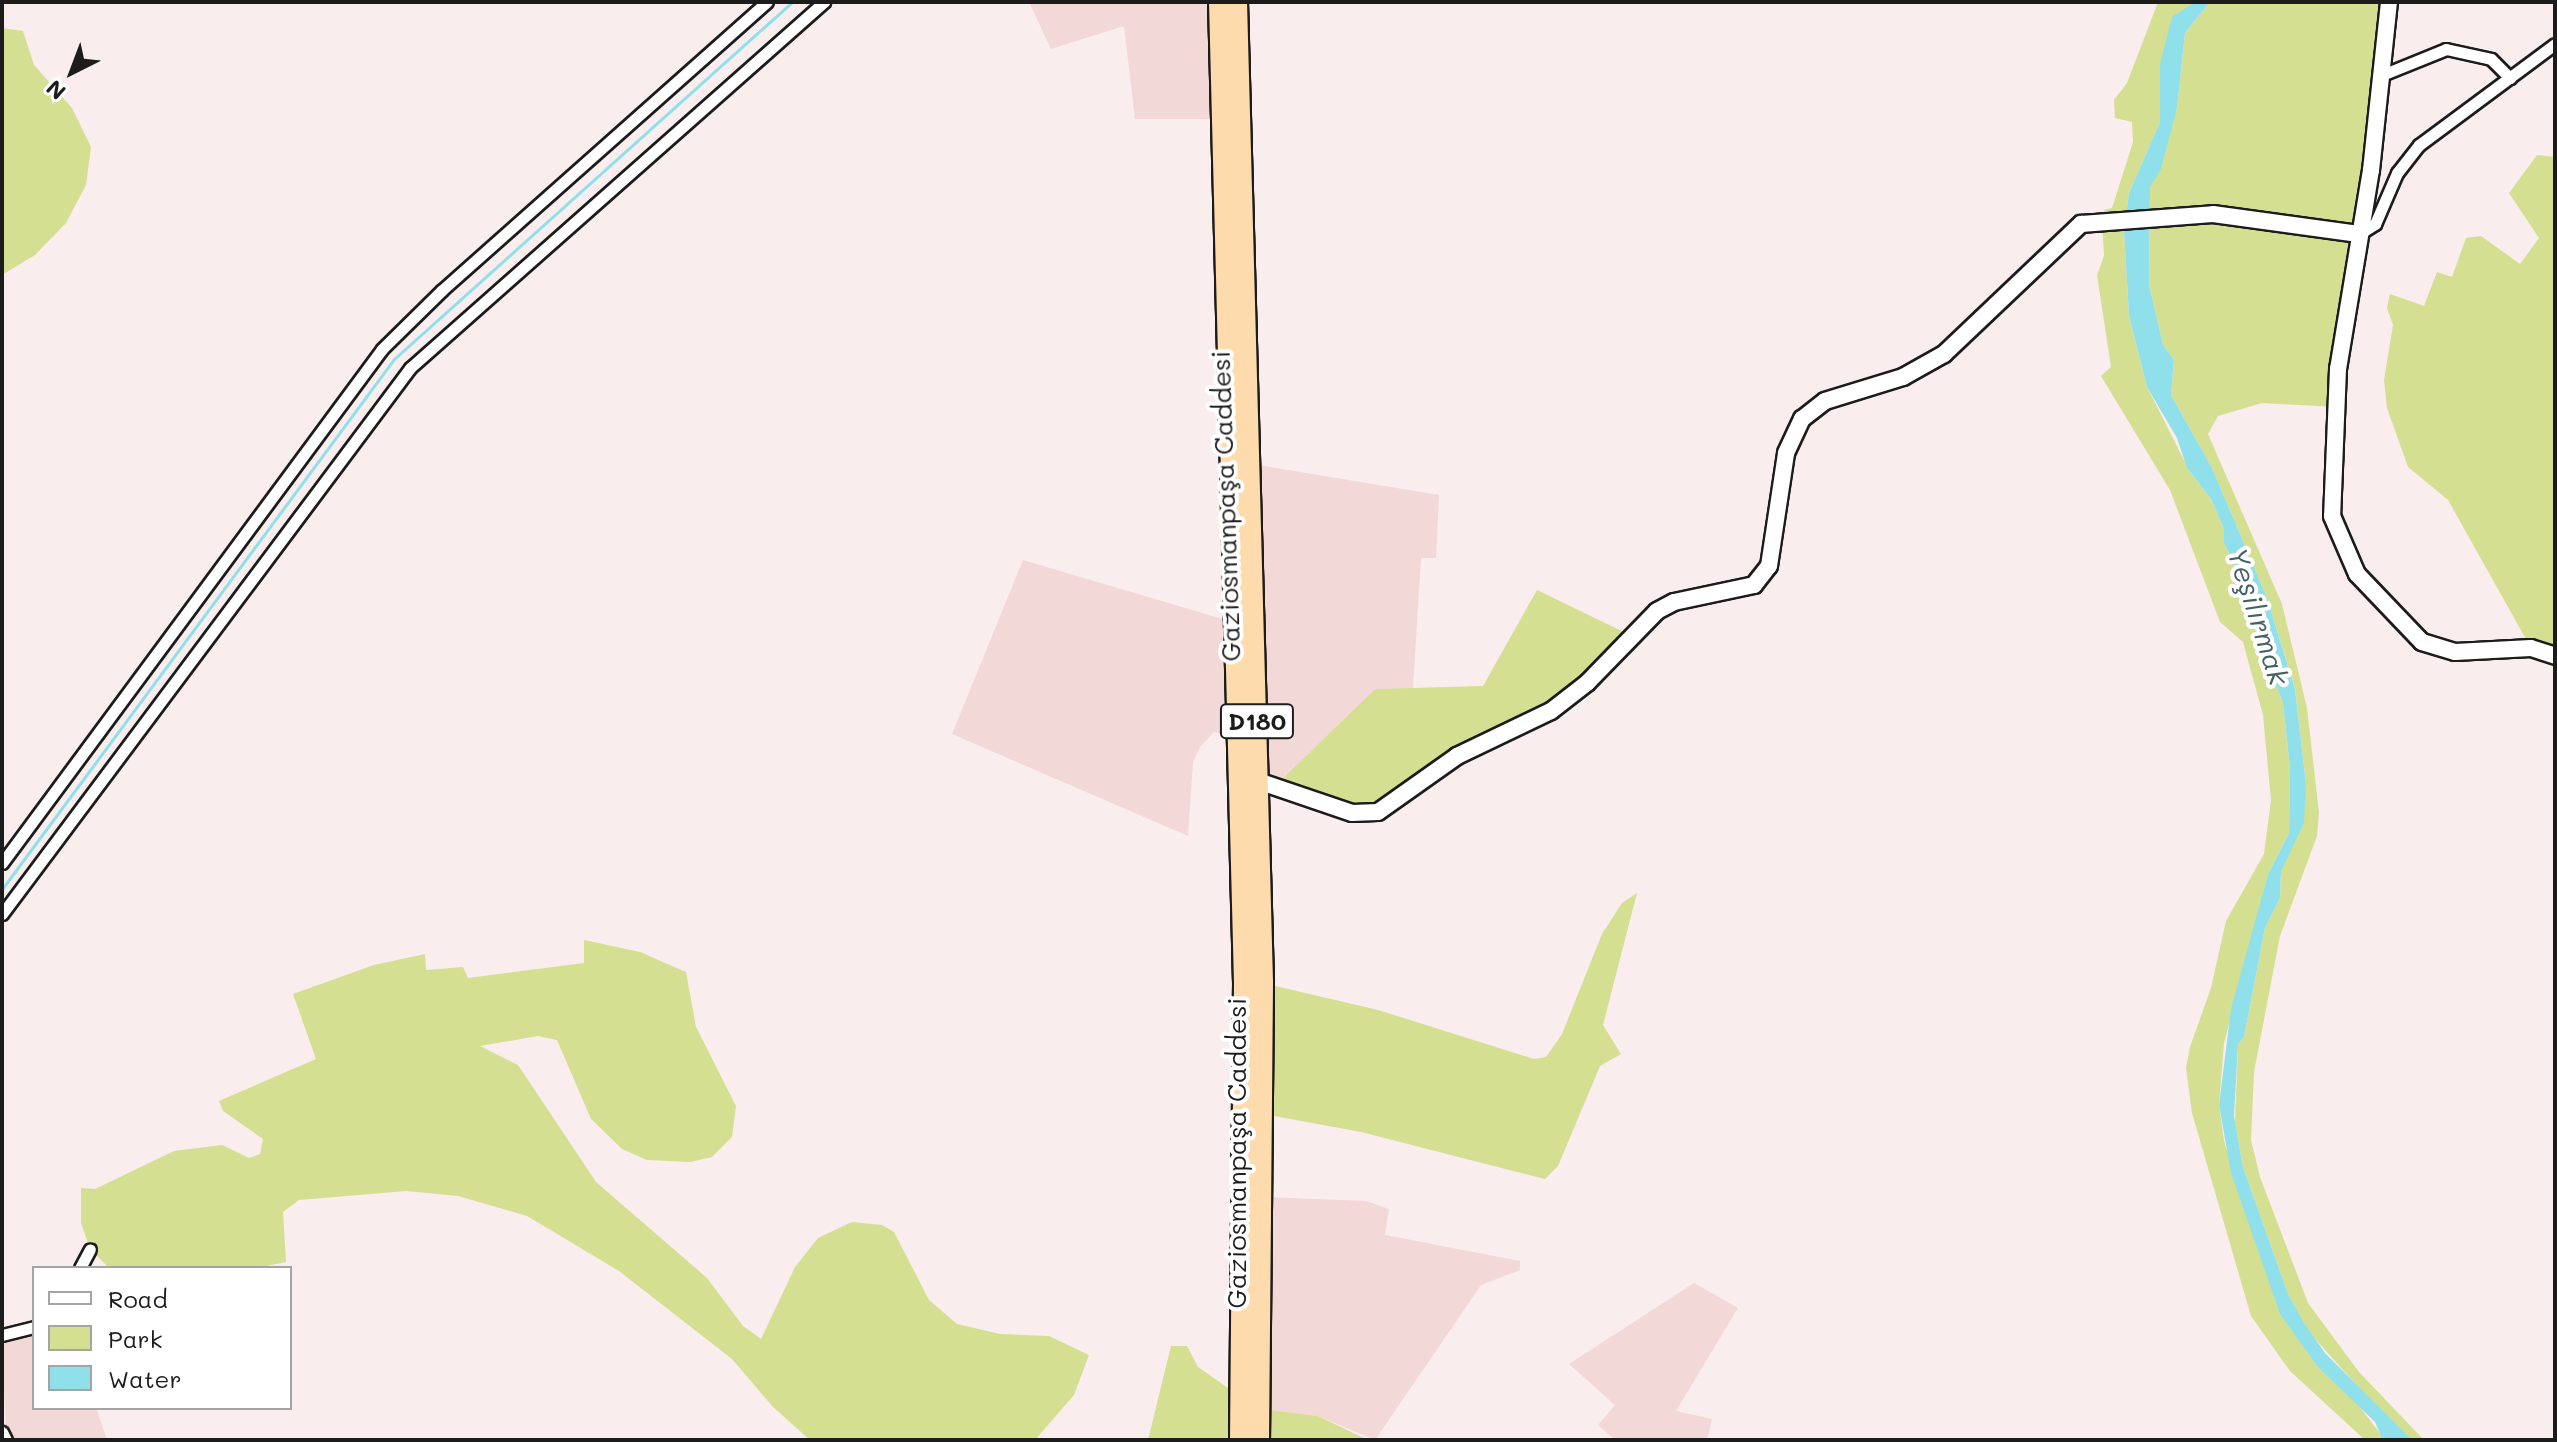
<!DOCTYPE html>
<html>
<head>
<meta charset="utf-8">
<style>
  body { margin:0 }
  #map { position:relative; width:2557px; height:1442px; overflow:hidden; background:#f9eded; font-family:Mali,sans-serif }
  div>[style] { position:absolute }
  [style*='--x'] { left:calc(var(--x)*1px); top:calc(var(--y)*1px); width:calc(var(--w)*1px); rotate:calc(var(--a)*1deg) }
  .built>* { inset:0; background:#f2d8d7 }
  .green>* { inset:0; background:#d4df92 }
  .water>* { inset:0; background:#90e0ec }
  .stream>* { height:3px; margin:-1.5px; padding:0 1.5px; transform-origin:1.5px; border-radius:1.5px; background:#90e0ec }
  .roads { filter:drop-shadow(2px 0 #1c1c1c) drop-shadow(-2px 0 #1c1c1c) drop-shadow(0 2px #1c1c1c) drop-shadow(0 -2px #1c1c1c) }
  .street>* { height:11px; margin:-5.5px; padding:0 5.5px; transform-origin:5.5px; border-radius:5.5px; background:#fff }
  .secondary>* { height:16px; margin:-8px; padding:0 8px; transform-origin:8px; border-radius:8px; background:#fff }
  .highway>* { height:20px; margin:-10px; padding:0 10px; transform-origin:10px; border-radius:10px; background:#fedbac }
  span { translate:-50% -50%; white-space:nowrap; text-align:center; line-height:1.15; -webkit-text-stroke:8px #fff; paint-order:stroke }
  .shield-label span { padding:2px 6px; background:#fff; border:2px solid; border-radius:6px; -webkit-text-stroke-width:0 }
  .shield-label { font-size:24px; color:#1c1c1c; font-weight:700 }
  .street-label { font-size:26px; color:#1c1c1c }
  .water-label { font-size:28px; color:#456165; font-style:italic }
  .frame { position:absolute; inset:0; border:4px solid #1c1c1c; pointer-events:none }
  .legend { position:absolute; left:32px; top:1266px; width:260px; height:144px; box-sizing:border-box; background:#fff; border:2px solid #a4a4a4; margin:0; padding:10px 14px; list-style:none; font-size:24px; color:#1c1c1c }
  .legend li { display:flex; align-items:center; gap:16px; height:40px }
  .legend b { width:40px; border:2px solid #a4a4a4 }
  .north { position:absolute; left:32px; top:32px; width:80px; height:80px; -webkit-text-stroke:6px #fff; paint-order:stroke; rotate:222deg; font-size:22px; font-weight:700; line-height:32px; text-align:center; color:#1c1c1c }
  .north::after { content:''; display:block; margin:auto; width:28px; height:36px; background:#1c1c1c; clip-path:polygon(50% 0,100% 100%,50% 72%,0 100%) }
</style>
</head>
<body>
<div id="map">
  <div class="built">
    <div style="clip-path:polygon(1029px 2px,1219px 2px,1221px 119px,1135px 119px,1124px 26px,1051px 49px)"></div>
    <div style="clip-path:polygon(1252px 464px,1439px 495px,1436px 558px,1421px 558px,1413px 688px,1375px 689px,1275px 786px,1258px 780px)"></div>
    <div style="clip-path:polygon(1023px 560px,1236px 623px,1239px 736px,1214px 732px,1200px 747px,1193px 762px,1188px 836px,952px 734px)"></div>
    <div style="clip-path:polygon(1264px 1197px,1366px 1201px,1389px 1209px,1385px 1235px,1520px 1261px,1520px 1270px,1481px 1285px,1375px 1440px,1318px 1416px,1261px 1409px)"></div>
    <div style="clip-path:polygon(1694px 1283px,1738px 1308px,1676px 1411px,1712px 1419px,1707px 1440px,1615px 1440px,1598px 1425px,1615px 1405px,1569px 1364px)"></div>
    <div style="clip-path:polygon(34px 1327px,34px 1408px,96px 1408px,107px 1440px,6px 1440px,2px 1335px)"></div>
  </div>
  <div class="green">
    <div style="clip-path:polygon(2158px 2px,2195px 2px,2169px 34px,2160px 122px,2129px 193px,2124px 231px,2129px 316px,2147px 387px,2190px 472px,2211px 499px,2224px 529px,2224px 543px,2256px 609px,2265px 655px,2283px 703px,2290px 769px,2289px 833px,2268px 874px,2224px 1043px,2219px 1105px,2224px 1141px,2281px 1314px,2317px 1366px,2350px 1394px,2385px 1440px,2365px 1440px,2290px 1371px,2251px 1316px,2192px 1113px,2186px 1068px,2190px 1047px,2211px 988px,2226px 921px,2264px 854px,2271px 800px,2263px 715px,2243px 642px,2220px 622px,2170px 490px,2101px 376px,2111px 367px,2097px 275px,2104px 256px,2102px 219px,2104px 210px,2112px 208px,2133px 142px,2132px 122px,2115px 118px,2114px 100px,2127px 83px)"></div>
    <div style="clip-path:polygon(2210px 2px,2389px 2px,2336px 407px,2262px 403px,2218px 416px,2208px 434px,2282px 604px,2307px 708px,2319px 813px,2317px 836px,2280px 936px,2254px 1072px,2251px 1140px,2260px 1177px,2308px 1303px,2359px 1372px,2424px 1440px,2412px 1440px,2389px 1421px,2307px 1330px,2288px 1294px,2243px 1167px,2235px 1122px,2238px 1044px,2244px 1037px,2265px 928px,2280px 898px,2281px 872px,2293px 845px,2306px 784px,2295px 688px,2267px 598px,2212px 468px,2171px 395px,2174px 360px,2163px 345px,2149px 284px,2150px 187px,2177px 108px,2185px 33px)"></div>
    <div style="clip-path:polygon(2px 28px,23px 31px,34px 65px,72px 108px,91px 147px,86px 185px,66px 223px,35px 255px,2px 275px)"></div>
    <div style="clip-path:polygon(2537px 155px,2555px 157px,2555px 669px,2531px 648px,2448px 500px,2408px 467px,2387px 408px,2384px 380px,2393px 325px,2387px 308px,2390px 294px,2424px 306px,2437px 272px,2452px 277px,2466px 238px,2481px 236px,2520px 264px,2539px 238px,2509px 193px)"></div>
    <div style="clip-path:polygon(1537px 590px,1632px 636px,1609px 662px,1511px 733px,1378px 812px,1275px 786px,1375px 689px,1483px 686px)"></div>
    <div style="clip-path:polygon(1637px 893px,1603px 1025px,1621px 1054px,1600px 1066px,1558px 1166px,1545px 1179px,1361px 1132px,1263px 1114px,1263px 983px,1378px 1010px,1534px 1059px,1546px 1057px,1562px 1034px,1602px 934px,1622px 903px)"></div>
    <div style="clip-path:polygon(584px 940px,640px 952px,686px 972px,696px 1027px,736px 1106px,732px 1137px,712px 1157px,690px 1162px,647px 1160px,622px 1149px,591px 1119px,557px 1040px,538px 1036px,480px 1046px,518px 1065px,596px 1182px,707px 1278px,743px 1326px,761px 1339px,795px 1267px,818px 1238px,852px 1222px,882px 1225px,894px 1232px,929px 1300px,957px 1324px,1000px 1334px,1049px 1336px,1089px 1355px,1074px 1395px,1035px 1440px,810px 1440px,773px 1407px,732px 1359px,619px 1271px,527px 1216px,458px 1196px,406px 1191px,299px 1200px,283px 1212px,286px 1262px,257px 1268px,109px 1268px,90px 1249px,81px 1223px,81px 1188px,95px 1189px,174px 1151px,222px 1145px,249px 1158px,260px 1154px,263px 1139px,223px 1111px,219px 1101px,316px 1059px,293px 994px,374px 965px,425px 954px,426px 970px,463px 967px,468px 978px,584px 963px)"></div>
    <div style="clip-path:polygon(1171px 1346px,1187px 1346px,1198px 1367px,1231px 1390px,1240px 1440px,1148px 1440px)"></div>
    <div style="clip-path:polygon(1261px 1409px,1318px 1416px,1368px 1440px,1259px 1440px)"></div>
  </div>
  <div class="water">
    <div style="clip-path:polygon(2195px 2px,2210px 2px,2185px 33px,2177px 108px,2161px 169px,2150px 187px,2149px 284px,2163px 345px,2174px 360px,2171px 395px,2212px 468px,2267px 598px,2295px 689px,2306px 784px,2304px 823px,2281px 872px,2280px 898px,2265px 928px,2244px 1037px,2238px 1044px,2234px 1116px,2243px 1167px,2288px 1294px,2304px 1323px,2325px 1353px,2412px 1440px,2382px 1438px,2375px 1422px,2317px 1366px,2280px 1314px,2231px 1173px,2219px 1105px,2231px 1009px,2268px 874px,2289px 833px,2290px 769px,2283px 703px,2265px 655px,2256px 609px,2224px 543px,2224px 529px,2211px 499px,2187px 468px,2177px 438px,2147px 387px,2129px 316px,2124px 231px,2129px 193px,2160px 122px,2160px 64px,2172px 17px)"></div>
  </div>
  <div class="stream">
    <div style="--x:2;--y:889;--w:659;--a:-53.51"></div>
    <div style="--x:394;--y:359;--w:535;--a:-41.89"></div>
  </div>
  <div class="roads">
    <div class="street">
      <div style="--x:2382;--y:75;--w:69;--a:-22.1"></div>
      <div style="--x:2446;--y:49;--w:46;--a:12.5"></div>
      <div style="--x:2491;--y:59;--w:27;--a:45"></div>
      <div style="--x:2359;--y:234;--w:19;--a:-32"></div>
      <div style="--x:2375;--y:224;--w:56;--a:-66.7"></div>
      <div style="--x:2397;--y:173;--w:36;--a:-52"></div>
      <div style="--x:2419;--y:145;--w:169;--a:-36.6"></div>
      <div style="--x:2;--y:863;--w:639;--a:-53.52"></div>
      <div style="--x:382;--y:349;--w:83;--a:-44.5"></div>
      <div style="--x:441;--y:291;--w:436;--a:-41.6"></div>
      <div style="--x:2;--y:914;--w:682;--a:-53.23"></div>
      <div style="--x:410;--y:368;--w:553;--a:-41.48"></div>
      <div style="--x:80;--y:1268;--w:21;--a:-62"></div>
      <div style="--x:2;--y:1335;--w:33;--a:-14"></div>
      <div style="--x:2;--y:1432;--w:9;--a:63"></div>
    </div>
    <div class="secondary">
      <div style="--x:2389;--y:2;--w:169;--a:96.1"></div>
      <div style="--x:2371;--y:170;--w:202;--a:99.4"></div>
      <div style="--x:2338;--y:369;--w:147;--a:92.3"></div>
      <div style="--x:2332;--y:516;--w:63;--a:66.7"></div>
      <div style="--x:2357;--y:574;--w:94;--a:46.3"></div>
      <div style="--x:2422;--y:642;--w:34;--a:17"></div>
      <div style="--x:2455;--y:652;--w:76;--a:-3"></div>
      <div style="--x:2531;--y:648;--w:25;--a:18"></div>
      <div style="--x:1258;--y:781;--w:99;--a:18.8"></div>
      <div style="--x:1352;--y:813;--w:26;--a:-2"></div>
      <div style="--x:1378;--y:812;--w:97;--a:-35.3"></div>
      <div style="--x:1457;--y:756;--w:104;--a:-25.6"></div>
      <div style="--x:1551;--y:711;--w:46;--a:-37.9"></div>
      <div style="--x:1587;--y:683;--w:100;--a:-45.8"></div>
      <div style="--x:1657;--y:611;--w:19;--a:-28"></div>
      <div style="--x:1674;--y:602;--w:82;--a:-12"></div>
      <div style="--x:1754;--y:585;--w:24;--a:-52"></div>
      <div style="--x:1769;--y:566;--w:114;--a:-81.4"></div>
      <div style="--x:1786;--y:453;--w:38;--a:-65"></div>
      <div style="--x:1802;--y:419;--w:29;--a:-38"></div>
      <div style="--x:1825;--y:401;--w:82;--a:-17.1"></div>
      <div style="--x:1903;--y:377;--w:47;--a:-29.3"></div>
      <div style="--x:1944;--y:354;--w:189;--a:-43.5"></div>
      <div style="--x:2081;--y:224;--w:132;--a:-4.3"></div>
      <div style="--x:2213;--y:214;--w:147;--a:7.8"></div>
    </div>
    <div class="highway">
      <div style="--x:1219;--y:2;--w:981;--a:88.54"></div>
      <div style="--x:1244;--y:983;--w:457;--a:90.5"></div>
      <div style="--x:1237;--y:2;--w:981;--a:88.48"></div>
      <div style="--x:1263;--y:983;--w:457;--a:90.5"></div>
    </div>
  </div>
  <div class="shield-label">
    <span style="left:1257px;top:721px">D180</span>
  </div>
  <div class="street-label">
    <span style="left:1226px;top:506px;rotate:-92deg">Gaziosmanpaşa Caddesi</span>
    <span style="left:1237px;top:1153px;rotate:-90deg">Gaziosmanpaşa Caddesi</span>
  </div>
  <div class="water-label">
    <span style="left:2259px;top:616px;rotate:72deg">Yeşilırmak</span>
  </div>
  <div class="frame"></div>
  <ul class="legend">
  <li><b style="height:10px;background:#fff"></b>Road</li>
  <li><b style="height:22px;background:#d4df92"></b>Park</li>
  <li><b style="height:22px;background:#90e0ec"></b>Water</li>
  </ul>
  <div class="north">N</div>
</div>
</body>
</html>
